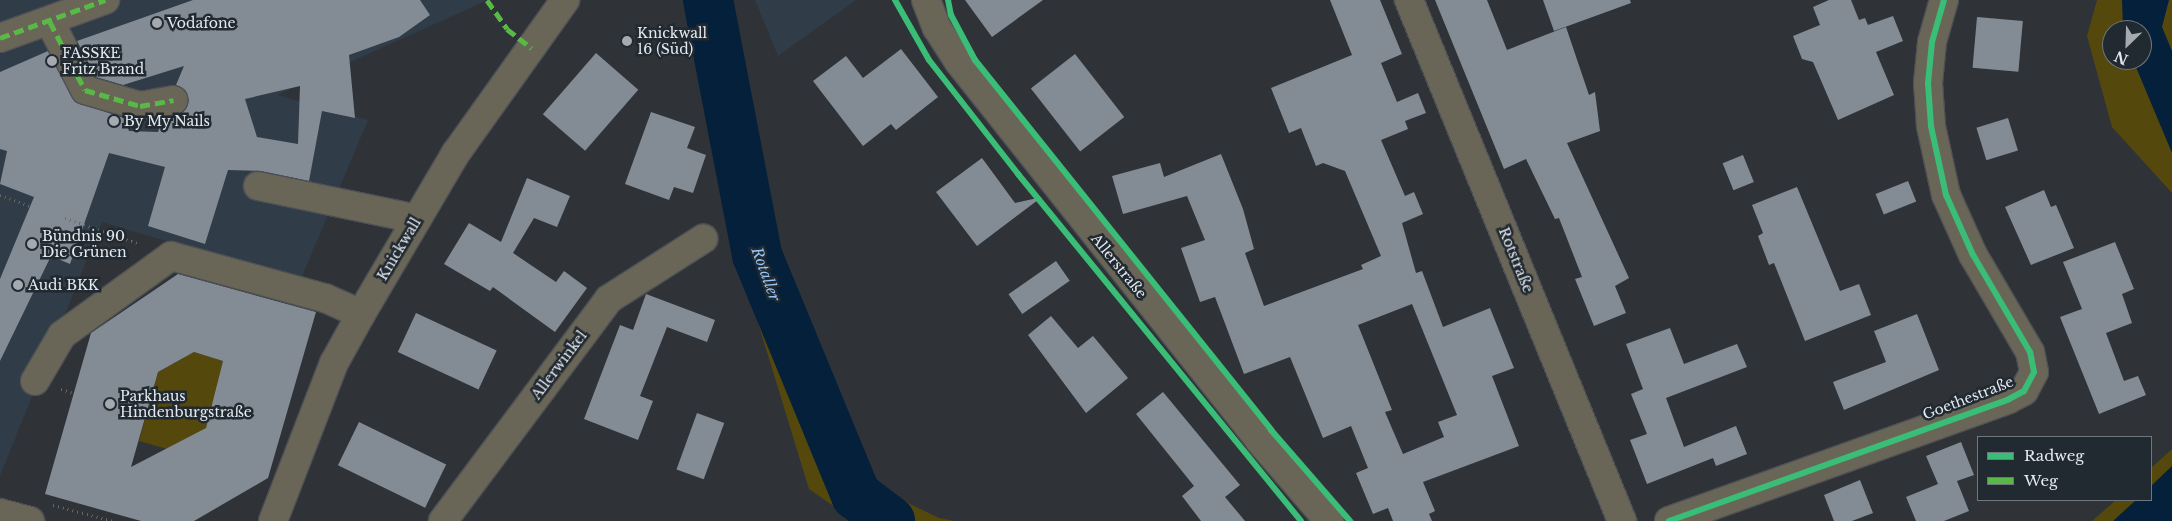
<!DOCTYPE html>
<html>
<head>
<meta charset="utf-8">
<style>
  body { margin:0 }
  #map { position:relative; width:2172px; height:521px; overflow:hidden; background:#2f3338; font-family:"Libre Baskerville",serif }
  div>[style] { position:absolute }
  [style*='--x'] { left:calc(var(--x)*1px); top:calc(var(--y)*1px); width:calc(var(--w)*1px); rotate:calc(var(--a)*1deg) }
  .built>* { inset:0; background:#303c48 }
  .green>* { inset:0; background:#54480d }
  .water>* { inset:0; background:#04203a }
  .river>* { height:50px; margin:-25px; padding:0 25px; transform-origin:25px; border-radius:25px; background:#04203a }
  .building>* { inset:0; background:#838c95; transform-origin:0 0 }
  .path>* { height:3px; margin-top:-1.5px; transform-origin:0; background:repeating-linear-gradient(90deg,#6a6961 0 1px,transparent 0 5px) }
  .roads { filter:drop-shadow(1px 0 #4d5055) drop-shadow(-1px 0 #4d5055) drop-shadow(0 1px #4d5055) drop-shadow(0 -1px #4d5055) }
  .minor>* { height:28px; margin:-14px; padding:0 14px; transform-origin:14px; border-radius:14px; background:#6a6657 }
  .quiet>* { height:5px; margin-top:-2.5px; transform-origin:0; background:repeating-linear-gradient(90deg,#58b947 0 10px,transparent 0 15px) }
  .cycleway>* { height:6px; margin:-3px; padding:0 3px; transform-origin:3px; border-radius:3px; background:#3abd76 }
  .dots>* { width:14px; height:14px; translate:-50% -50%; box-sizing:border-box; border:2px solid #212931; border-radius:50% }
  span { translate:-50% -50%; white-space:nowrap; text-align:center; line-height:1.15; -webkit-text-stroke:5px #212931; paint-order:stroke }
  .poi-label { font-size:14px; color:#e5eaf0 }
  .left { translate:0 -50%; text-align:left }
  .street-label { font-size:14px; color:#e5eaf0 }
  .water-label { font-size:15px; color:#97c5f4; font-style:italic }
  .legend { position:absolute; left:1977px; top:436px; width:175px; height:65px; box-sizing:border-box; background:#212931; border:1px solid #6f767d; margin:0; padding:6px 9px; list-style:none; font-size:15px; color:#e5eaf0 }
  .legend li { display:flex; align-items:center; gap:10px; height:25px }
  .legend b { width:25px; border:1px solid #6f767d }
  .north { position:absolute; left:2102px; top:20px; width:50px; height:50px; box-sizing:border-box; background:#212931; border:1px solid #6f767d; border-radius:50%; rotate:204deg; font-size:14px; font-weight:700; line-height:20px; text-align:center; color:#e5eaf0 }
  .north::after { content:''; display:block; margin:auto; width:18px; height:22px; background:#a5aab0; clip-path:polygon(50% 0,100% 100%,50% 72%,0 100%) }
</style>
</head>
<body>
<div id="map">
  <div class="built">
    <div style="clip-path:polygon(0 0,488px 0,277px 95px,368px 120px,300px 281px,102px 222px,0 476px)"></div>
    <div style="clip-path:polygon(755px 0,856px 0,778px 56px)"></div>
  </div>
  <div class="green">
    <div style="clip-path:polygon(690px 0,728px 0,771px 224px,849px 444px,879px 489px,939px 518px,954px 521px,855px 521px,809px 489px,728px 225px)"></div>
    <div style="clip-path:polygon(evenodd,2097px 0,2172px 0,2172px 193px,2112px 127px,2087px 36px,2097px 0,2112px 30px,2142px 30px,2142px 60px,2112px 60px,2112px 30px)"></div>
    <div style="clip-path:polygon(194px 352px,223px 361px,206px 428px,167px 449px,139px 441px,158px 372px)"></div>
    <div style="clip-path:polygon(2172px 449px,2172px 521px,2092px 521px,2116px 500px,2151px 500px,2151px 468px)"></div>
  </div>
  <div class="water">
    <div style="clip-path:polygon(2122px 0,2169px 0,2162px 27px,2172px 51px,2172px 153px,2133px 60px,2142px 60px,2142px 30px,2123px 30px)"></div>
    <div style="clip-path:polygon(2172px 466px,2172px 521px,2113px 521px,2136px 500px,2151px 500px,2151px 486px)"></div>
  </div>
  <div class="river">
    <div style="--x:708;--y:0;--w:260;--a:79.1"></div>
    <div style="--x:757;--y:255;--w:260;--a:67.6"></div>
    <div style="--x:856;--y:495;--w:43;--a:37.4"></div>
  </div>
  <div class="building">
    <div style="clip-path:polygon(evenodd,193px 0,420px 0,430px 15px,399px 37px,349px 55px,355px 118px,322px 111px,309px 181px,261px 171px,228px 170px,205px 244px,148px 226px,165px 167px,109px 153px,70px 264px,51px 256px,0 361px,0 279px,34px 197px,0 184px,7px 151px,0 149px,0 72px,48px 51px,75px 102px,124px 118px,129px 131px,158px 132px,163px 118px,183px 112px,187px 106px,185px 90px,176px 85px,184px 66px,123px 85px,96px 77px,77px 41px,193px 0,300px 86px,298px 144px,257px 137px,245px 99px,300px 86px)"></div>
    <div style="clip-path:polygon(965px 0,1043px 0,992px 37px)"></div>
    <div style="clip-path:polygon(evenodd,1330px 0,1380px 0,1402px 54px,1381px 63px,1397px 102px,1418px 93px,1426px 113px,1405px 121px,1408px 129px,1381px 140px,1405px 196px,1414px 192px,1423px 214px,1402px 223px,1416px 273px,1422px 271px,1443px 327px,1490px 308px,1514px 368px,1492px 376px,1519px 446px,1423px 482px,1435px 511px,1429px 514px,1432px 521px,1393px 521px,1388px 508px,1373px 514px,1356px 473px,1368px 468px,1351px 426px,1323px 438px,1290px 357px,1244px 374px,1215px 297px,1200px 302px,1181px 248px,1205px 240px,1187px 196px,1123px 214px,1112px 176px,1160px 163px,1164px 177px,1221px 154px,1243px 209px,1254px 249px,1245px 253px,1264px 306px,1363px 269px,1361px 265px,1381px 256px,1345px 171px,1323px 163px,1316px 166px,1301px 128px,1289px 133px,1271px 88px,1352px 55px,1330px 0,1412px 304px,1457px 415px,1438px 422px,1444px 437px,1403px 454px,1385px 412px,1392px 410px,1358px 325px,1412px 304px)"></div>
    <div style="clip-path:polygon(1435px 0,1487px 0,1507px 50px,1566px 27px,1589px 95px,1595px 92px,1600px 131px,1567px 143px,1629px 278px,1615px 286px,1626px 313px,1594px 326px,1575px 279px,1582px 277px,1559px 218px,1555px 219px,1526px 159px,1504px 169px)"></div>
    <div style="clip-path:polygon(1543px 0,1630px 0,1631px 3px,1554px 31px)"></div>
    <div style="clip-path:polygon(1829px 0,1851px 0,1859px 20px,1865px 18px,1868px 25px,1893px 16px,1903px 41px,1876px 52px,1894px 95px,1838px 120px,1813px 62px,1802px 59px,1793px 36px,1820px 25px,1813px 7px)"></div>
    <div style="left:1977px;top:17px;width:46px;height:51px;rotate:5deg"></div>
    <div style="clip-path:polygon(901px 49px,938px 97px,896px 130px,891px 124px,863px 146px,813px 81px,846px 56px,863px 78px)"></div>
    <div style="left:596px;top:53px;width:56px;height:81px;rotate:41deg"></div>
    <div style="left:1075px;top:54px;width:80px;height:56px;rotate:52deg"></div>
    <div style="clip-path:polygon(651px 112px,695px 127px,687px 148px,706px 155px,693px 193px,674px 187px,669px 200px,625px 184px)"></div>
    <div style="left:2008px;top:118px;width:34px;height:33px;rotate:73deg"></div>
    <div style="left:1743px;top:155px;width:29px;height:22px;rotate:68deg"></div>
    <div style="clip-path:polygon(982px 158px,1015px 203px,1042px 197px,977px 246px,936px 192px)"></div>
    <div style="clip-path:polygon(527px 178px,570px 196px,557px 227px,534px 218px,513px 253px,556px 282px,564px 271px,587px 288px,555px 332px,493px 287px,490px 291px,444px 264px,469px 223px,501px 242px)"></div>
    <div style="left:1908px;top:181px;width:22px;height:35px;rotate:68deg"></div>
    <div style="clip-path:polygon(1797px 187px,1840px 291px,1859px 284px,1871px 315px,1805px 341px,1774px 263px,1769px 265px,1758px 236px,1763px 233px,1752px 205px)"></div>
    <div style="clip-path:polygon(2044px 190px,2051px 207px,2056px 205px,2074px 248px,2031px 265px,2005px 207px)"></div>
    <div style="clip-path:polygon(2115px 242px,2134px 289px,2122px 294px,2132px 323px,2106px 333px,2124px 381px,2138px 376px,2146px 395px,2099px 414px,2060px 317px,2082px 309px,2063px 262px)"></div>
    <div style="left:1056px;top:261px;width:24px;height:58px;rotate:55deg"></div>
    <div style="clip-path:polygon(evenodd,178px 274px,316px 312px,268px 478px,194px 521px,141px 521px,45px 494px,91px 333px,178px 274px,194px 352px,223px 361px,206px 428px,131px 467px,158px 372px,194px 352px)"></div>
    <div style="clip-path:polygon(646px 294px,715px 320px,707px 342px,667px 327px,640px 396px,653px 401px,638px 440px,584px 419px,620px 325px,633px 330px)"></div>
    <div style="left:416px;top:313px;width:89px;height:43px;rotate:25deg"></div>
    <div style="clip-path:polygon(1917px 314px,1939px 370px,1844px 410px,1833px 382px,1886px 362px,1874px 331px)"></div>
    <div style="clip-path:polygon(1051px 316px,1078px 348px,1093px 336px,1128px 378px,1086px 413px,1028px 335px)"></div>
    <div style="clip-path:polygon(1670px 328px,1684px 364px,1737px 344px,1747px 367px,1666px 398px,1684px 447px,1736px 426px,1747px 454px,1716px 466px,1713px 458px,1647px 484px,1630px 440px,1647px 434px,1631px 394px,1643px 389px,1626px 344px)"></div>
    <div style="clip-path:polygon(1163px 392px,1240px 485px,1225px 497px,1245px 521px,1201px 521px,1182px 496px,1194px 486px,1136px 414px)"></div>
    <div style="left:697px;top:413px;width:29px;height:60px;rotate:20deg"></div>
    <div style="left:359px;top:422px;width:97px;height:48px;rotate:26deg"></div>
    <div style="clip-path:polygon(1961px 442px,1974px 475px,1957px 481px,1969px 511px,1944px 521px,1916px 521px,1906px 497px,1938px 484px,1926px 456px)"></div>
    <div style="clip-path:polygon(1860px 480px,1873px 513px,1852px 521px,1834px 521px,1824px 495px)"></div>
  </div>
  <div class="path">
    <div style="--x:0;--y:195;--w:33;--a:20"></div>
    <div style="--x:65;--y:218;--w:79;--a:19.1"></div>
    <div style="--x:61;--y:389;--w:13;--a:18"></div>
    <div style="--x:53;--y:505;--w:62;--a:14.9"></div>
  </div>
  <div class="roads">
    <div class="minor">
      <div style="--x:926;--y:0;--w:30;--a:69"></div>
      <div style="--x:937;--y:28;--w:40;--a:57.1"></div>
      <div style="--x:959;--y:62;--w:484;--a:51.5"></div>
      <div style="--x:1260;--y:441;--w:106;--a:49.2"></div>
      <div style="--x:1409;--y:0;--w:563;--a:67.76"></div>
      <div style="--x:50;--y:22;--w:76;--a:62.8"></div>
      <div style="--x:85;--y:90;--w:57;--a:16.2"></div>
      <div style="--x:140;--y:106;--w:34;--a:-10"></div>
      <div style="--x:0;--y:38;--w:112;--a:-19.9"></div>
      <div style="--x:258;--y:186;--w:162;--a:11.7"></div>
      <div style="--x:35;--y:381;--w:53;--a:-59.6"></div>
      <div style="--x:62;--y:335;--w:135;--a:-35.9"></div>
      <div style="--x:171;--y:256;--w:160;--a:15.3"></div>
      <div style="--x:325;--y:298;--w:39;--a:24"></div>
      <div style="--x:0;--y:513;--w:31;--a:15"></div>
      <div style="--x:273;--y:521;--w:169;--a:-68.9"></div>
      <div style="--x:334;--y:363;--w:56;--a:-61.1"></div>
      <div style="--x:361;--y:314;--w:187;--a:-59.5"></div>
      <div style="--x:456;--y:153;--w:188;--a:-54.5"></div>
      <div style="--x:443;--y:521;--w:277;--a:-53.2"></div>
      <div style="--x:609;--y:299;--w:112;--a:-32.6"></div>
      <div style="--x:1669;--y:521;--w:361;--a:-19.7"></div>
      <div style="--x:2009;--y:399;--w:17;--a:-28"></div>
      <div style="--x:2024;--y:391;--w:21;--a:-62"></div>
      <div style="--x:2034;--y:372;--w:20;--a:-101"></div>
      <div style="--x:2030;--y:352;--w:113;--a:-120.4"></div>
      <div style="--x:1973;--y:255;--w:66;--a:-114.2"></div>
      <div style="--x:1946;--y:195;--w:71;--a:-102.3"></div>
      <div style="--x:1931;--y:126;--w:43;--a:-94"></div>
      <div style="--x:1928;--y:83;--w:41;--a:-84.4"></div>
      <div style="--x:1932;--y:42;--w:44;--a:-74.1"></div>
    </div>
  </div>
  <div class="quiet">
    <div style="--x:487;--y:0;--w:35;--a:55"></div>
    <div style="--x:507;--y:29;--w:31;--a:38"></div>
    <div style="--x:50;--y:22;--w:76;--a:62.8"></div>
    <div style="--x:85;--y:90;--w:57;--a:16.2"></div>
    <div style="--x:140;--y:106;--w:34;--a:-10"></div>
    <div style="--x:0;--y:38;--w:112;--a:-19.9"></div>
  </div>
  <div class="cycleway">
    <div style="--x:895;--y:0;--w:69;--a:60.5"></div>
    <div style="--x:929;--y:60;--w:145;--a:52"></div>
    <div style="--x:1018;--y:174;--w:448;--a:50.8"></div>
    <div style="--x:948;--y:0;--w:15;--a:79"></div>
    <div style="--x:951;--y:15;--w:51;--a:61.9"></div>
    <div style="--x:975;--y:60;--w:474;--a:51.3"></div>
    <div style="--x:1271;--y:430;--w:121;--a:49"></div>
    <div style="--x:1669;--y:521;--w:361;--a:-19.7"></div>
    <div style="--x:2009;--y:399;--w:17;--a:-28"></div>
    <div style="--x:2024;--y:391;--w:21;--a:-62"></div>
    <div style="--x:2034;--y:372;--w:20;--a:-101"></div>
    <div style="--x:2030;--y:352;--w:113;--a:-120.4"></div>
    <div style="--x:1973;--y:255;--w:66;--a:-114.2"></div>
    <div style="--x:1946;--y:195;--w:71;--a:-102.3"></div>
    <div style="--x:1931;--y:126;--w:43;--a:-94"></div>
    <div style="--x:1928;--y:83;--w:41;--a:-84.4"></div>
    <div style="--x:1932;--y:42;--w:44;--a:-74.1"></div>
  </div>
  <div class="dots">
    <div style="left:157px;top:23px;background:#a5aab0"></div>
    <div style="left:627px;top:41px;background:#a5aab0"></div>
    <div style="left:52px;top:61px;background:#a5aab0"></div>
    <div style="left:114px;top:121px;background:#a5aab0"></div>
    <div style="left:32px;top:244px;background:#a5aab0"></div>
    <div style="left:18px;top:285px;background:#a5aab0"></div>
    <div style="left:110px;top:404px;background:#a5aab0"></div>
  </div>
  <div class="poi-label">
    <span class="left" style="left:167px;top:23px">Vodafone</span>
    <span class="left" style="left:637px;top:41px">Knickwall<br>16 (Süd)</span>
    <span class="left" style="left:62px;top:61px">FASSKE<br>Fritz Brand</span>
    <span class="left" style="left:124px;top:121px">By My Nails</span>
    <span class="left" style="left:42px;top:244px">Bündnis 90<br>Die Grünen</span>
    <span class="left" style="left:28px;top:285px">Audi BKK</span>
    <span class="left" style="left:120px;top:404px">Parkhaus<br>Hindenburgstraße</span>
  </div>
  <div class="street-label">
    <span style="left:399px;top:249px;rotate:-59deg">Knickwall</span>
    <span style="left:1516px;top:260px;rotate:68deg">Rotstraße</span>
    <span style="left:1119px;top:266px;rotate:51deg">Allerstraße</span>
    <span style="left:559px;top:365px;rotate:-53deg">Allerwinkel</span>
    <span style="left:1968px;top:398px;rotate:-21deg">Goethestraße</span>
  </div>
  <div class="water-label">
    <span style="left:766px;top:274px;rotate:70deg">Rotaller</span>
  </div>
  <ul class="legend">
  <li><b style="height:6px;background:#3abd76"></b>Radweg</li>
  <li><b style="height:6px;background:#58b947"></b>Weg</li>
  </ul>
  <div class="north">N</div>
</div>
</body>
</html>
